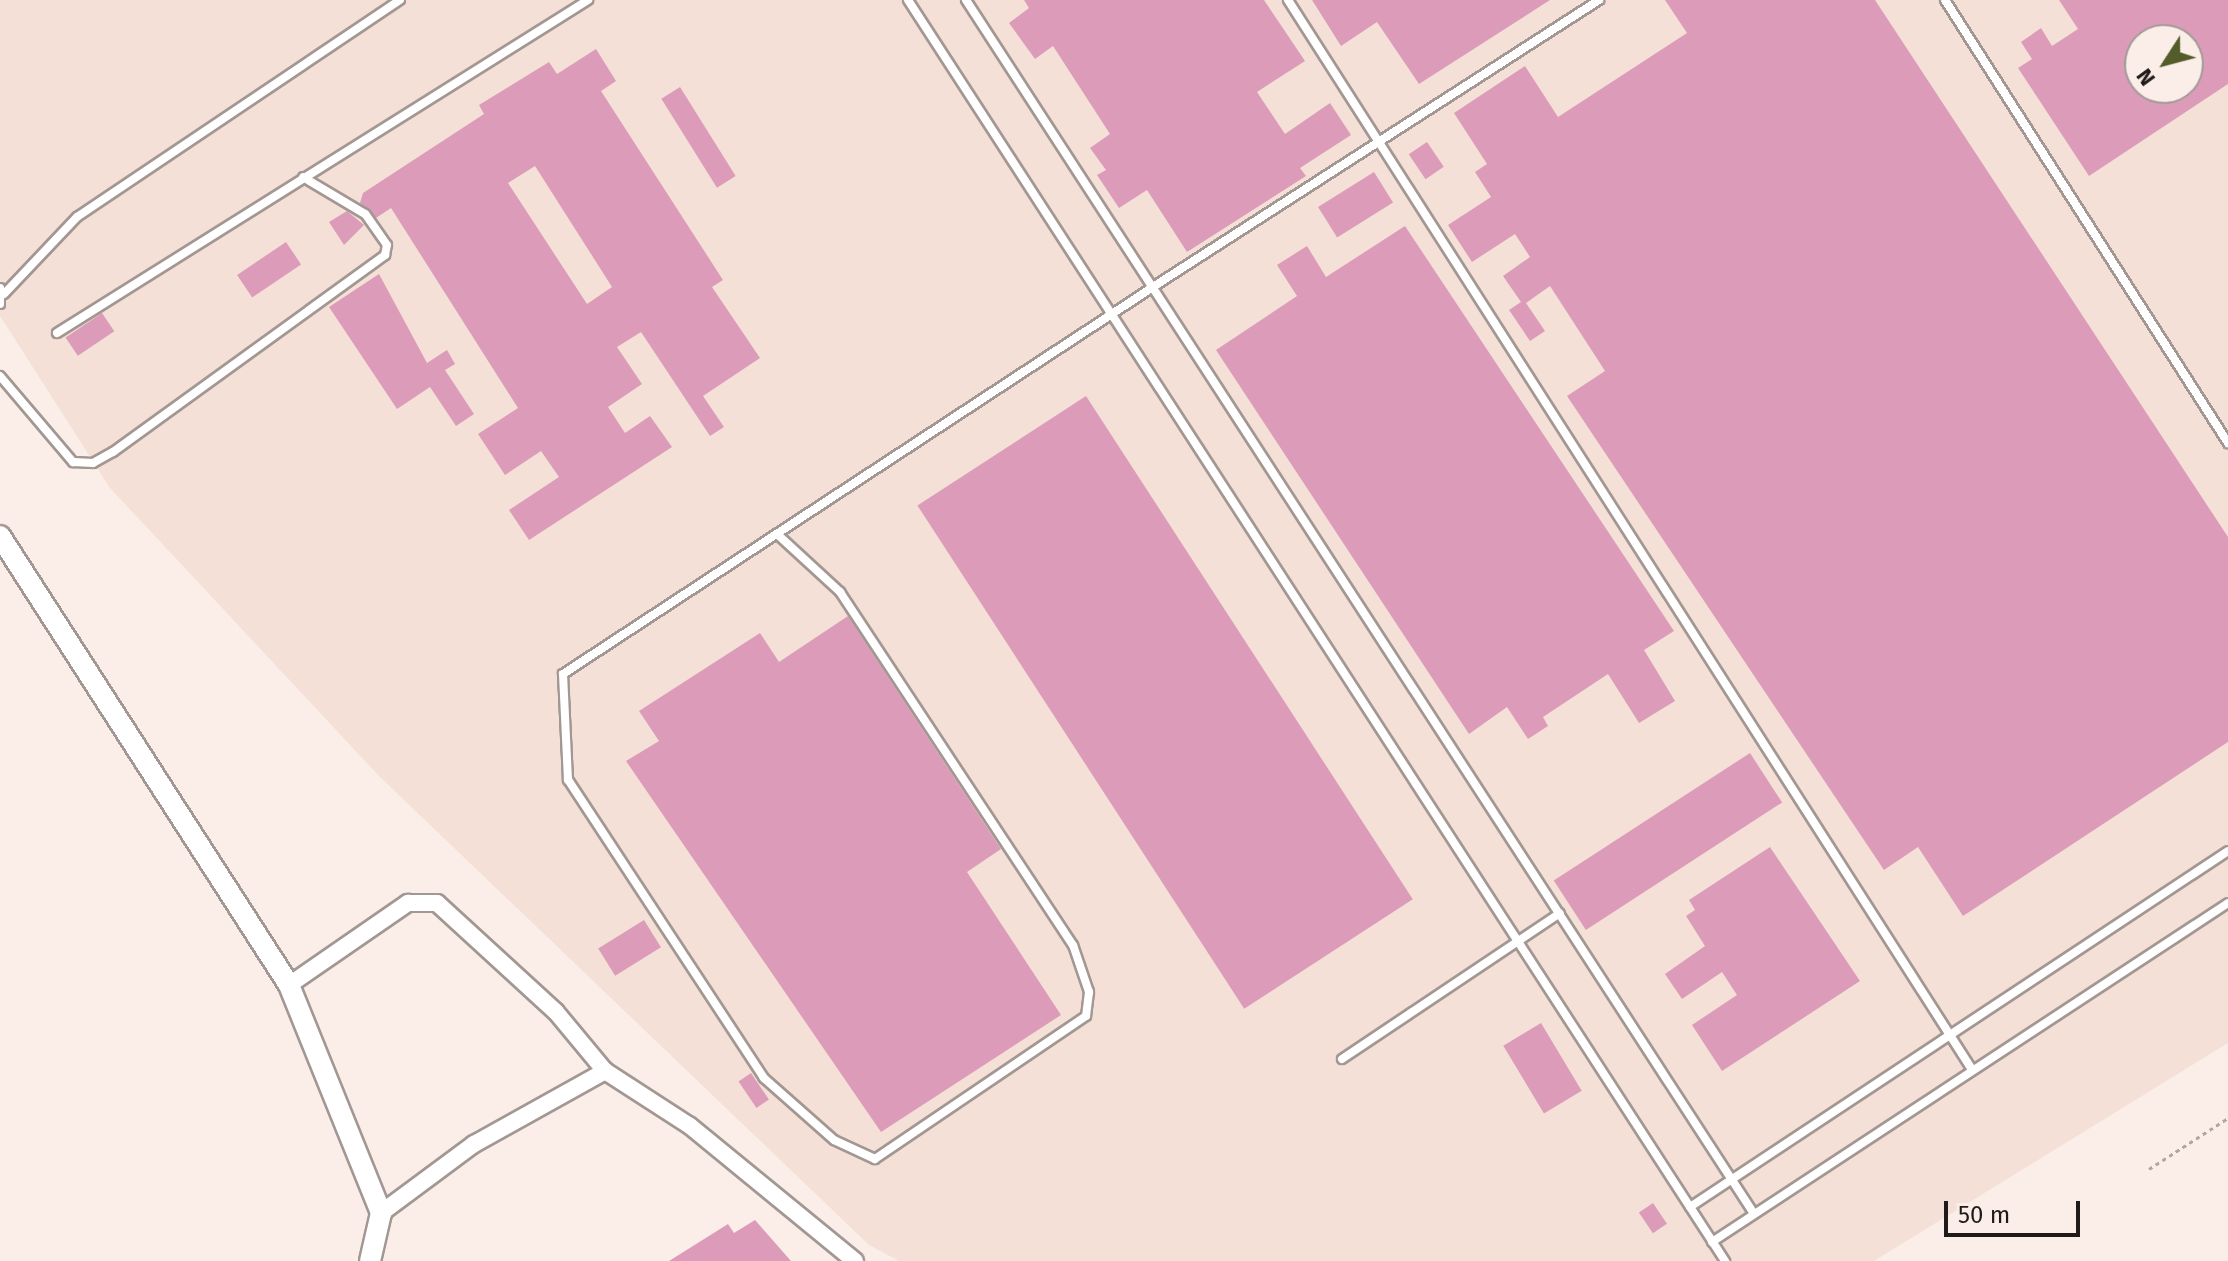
<!DOCTYPE html>
<html>
<head>
<meta charset="utf-8">
<style>
  body { margin:0 }
  #map { position:relative; width:2228px; height:1261px; overflow:hidden; background:#fbeee9; font-family:"Fira Sans",sans-serif }
  div>[style] { position:absolute }
  [style*='--x'] { left:calc(var(--x)*1px); top:calc(var(--y)*1px); width:calc(var(--w)*1px); rotate:calc(var(--a)*1deg) }
  .built>* { inset:0; background:#f4e0d6 }
  .building>* { inset:0; background:#dc9cb9; transform-origin:0 0 }
  .path>* { height:3px; margin-top:-1.5px; transform-origin:0; background:repeating-linear-gradient(90deg,#afa5a1 0 4px,transparent 0 8px) }
  .roads { filter:drop-shadow(2px 0 #a29792) drop-shadow(-2px 0 #a29792) drop-shadow(0 2px #a29792) drop-shadow(0 -2px #a29792) }
  .service>* { height:8px; margin:-4px; padding:0 4px; transform-origin:4px; border-radius:4px; background:#fff }
  .minor>* { height:16px; margin:-8px; padding:0 8px; transform-origin:8px; border-radius:8px; background:#fff }
  .tertiary>* { height:20px; margin:-10px; padding:0 10px; transform-origin:10px; border-radius:10px; background:#fff }
  span { translate:-50% -50%; white-space:nowrap; text-align:center; line-height:1.15; -webkit-text-stroke:6px #fbeee9; paint-order:stroke }
  .north { position:absolute; left:2124px; top:24px; width:80px; height:80px; box-sizing:border-box; background:#fbeee9; border:2px solid #a39a96; border-radius:50%; rotate:234deg; font-size:22px; font-weight:700; line-height:32px; text-align:center; color:#201b19 }
  .north::after { content:''; display:block; margin:auto; width:28px; height:36px; background:#545c2b; clip-path:polygon(50% 0,100% 100%,50% 72%,0 100%) }
  .scale { position:absolute; left:1944px; top:1201px; width:136px; height:36px; box-sizing:border-box; border:4px solid #201b19; border-top:0; padding-left:10px; font-size:24px; line-height:28px; white-space:nowrap; color:#201b19; -webkit-text-stroke:6px #fbeee9; paint-order:stroke }
</style>
</head>
<body>
<div id="map">
  <div class="built">
    <div style="clip-path:polygon(evenodd,0 0,2228px 0,2228px 1043px,1874px 1261px,899px 1261px,869px 1245px,379px 776px,110px 488px,0 316px,0 0,2140px 40px,2188px 40px,2188px 88px,2140px 88px,2140px 40px)"></div>
  </div>
  <div class="building">
    <div style="clip-path:polygon(1024px 0,1264px 0,1305px 61px,1257px 92px,1285px 134px,1330px 103px,1351px 135px,1300px 168px,1306px 176px,1187px 252px,1147px 190px,1119px 208px,1097px 175px,1106px 170px,1090px 148px,1110px 134px,1053px 46px,1035px 59px,1009px 23px,1029px 8px)"></div>
    <div style="clip-path:polygon(1312px 0,1550px 0,1419px 84px,1377px 22px,1341px 46px)"></div>
    <div style="clip-path:polygon(1665px 0,1875px 0,2228px 537px,2228px 742px,1963px 916px,1918px 847px,1884px 870px,1567px 396px,1605px 371px,1550px 286px,1526px 303px,1545px 331px,1530px 341px,1509px 310px,1521px 302px,1503px 276px,1530px 257px,1515px 234px,1472px 262px,1448px 225px,1491px 197px,1475px 172px,1487px 164px,1454px 113px,1525px 66px,1558px 117px,1687px 33px)"></div>
    <div style="clip-path:polygon(evenodd,2059px 0,2228px 0,2228px 84px,2089px 176px,2018px 68px,2032px 59px,2021px 42px,2041px 28px,2052px 46px,2078px 29px,2059px 0,2140px 40px,2188px 40px,2188px 88px,2140px 88px,2140px 40px)"></div>
    <div style="clip-path:polygon(evenodd,596px 49px,616px 81px,601px 91px,723px 280px,712px 287px,760px 358px,703px 396px,724px 427px,710px 436px,641px 332px,617px 347px,642px 384px,608px 407px,625px 433px,650px 416px,672px 447px,529px 540px,509px 510px,559px 477px,541px 451px,505px 475px,478px 434px,518px 408px,391px 208px,376px 218px,360px 203px,363px 193px,484px 114px,479px 105px,549px 62px,557px 74px,596px 49px,535px 166px,612px 287px,587px 304px,508px 183px,535px 166px)"></div>
    <div style="left:680px;top:87px;width:105px;height:22px;rotate:58deg"></div>
    <div style="left:1427px;top:142px;width:30px;height:22px;rotate:56deg"></div>
    <div style="left:1374px;top:172px;width:36px;height:66px;rotate:58deg"></div>
    <div style="clip-path:polygon(347px 211px,364px 225px,344px 245px,329px 222px)"></div>
    <div style="clip-path:polygon(1405px 226px,1674px 631px,1644px 650px,1675px 701px,1639px 723px,1608px 674px,1543px 717px,1548px 726px,1528px 739px,1507px 707px,1469px 734px,1216px 350px,1297px 296px,1277px 265px,1307px 246px,1326px 277px)"></div>
    <div style="left:286px;top:242px;width:27px;height:59px;rotate:56deg"></div>
    <div style="clip-path:polygon(379px 274px,427px 363px,447px 350px,455px 364px,445px 370px,474px 414px,456px 426px,430px 387px,397px 409px,329px 307px)"></div>
    <div style="left:102px;top:313px;width:22px;height:44px;rotate:56deg"></div>
    <div style="left:1086px;top:396px;width:600px;height:201px;rotate:57deg"></div>
    <div style="clip-path:polygon(848px 616px,1001px 849px,967px 872px,1061px 1015px,881px 1132px,626px 761px,659px 741px,639px 711px,760px 633px,779px 662px)"></div>
    <div style="left:1750px;top:753px;width:59px;height:234px;rotate:57deg"></div>
    <div style="clip-path:polygon(1770px 847px,1860px 981px,1722px 1071px,1692px 1025px,1737px 995px,1722px 972px,1682px 999px,1665px 974px,1705px 946px,1686px 916px,1695px 910px,1689px 900px)"></div>
    <div style="left:644px;top:920px;width:32px;height:54px;rotate:58deg"></div>
    <div style="left:1541px;top:1023px;width:79px;height:44px;rotate:59deg"></div>
    <div style="left:751px;top:1073px;width:32px;height:15px;rotate:56deg"></div>
    <div style="left:1653px;top:1203px;width:25px;height:17px;rotate:56deg"></div>
    <div style="clip-path:polygon(755px 1220px,791px 1261px,669px 1261px,728px 1224px,734px 1233px)"></div>
  </div>
  <div class="path">
    <div style="--x:2149;--y:1169;--w:94;--a:-32.8"></div>
  </div>
  <div class="roads">
    <div class="service">
      <div style="--x:908;--y:0;--w:1503;--a:57.06"></div>
      <div style="--x:966;--y:0;--w:1447;--a:57.01"></div>
      <div style="--x:1288;--y:0;--w:1268;--a:57.4"></div>
      <div style="--x:1945;--y:0;--w:526;--a:57.43"></div>
      <div style="--x:0;--y:288;--w:16;--a:90"></div>
      <div style="--x:4;--y:294;--w:106;--a:-46.5"></div>
      <div style="--x:77;--y:217;--w:389;--a:-33.9"></div>
      <div style="--x:57;--y:333;--w:627;--a:-32.09"></div>
      <div style="--x:0;--y:376;--w:113;--a:49.7"></div>
      <div style="--x:73;--y:462;--w:20;--a:3"></div>
      <div style="--x:93;--y:463;--w:23;--a:-29"></div>
      <div style="--x:113;--y:452;--w:336;--a:-35.9"></div>
      <div style="--x:385;--y:255;--w:10;--a:-79"></div>
      <div style="--x:387;--y:245;--w:38;--a:-125"></div>
      <div style="--x:365;--y:214;--w:72;--a:-149.2"></div>
      <div style="--x:777;--y:534;--w:86;--a:42.6"></div>
      <div style="--x:840;--y:592;--w:423;--a:56.6"></div>
      <div style="--x:1073;--y:945;--w:50;--a:71.2"></div>
      <div style="--x:1089;--y:992;--w:24;--a:97"></div>
      <div style="--x:1086;--y:1016;--w:255;--a:145.9"></div>
      <div style="--x:875;--y:1159;--w:45;--a:-155.1"></div>
      <div style="--x:834;--y:1140;--w:94;--a:-138.5"></div>
      <div style="--x:764;--y:1078;--w:357;--a:-123.3"></div>
      <div style="--x:568;--y:780;--w:106;--a:-92.7"></div>
      <div style="--x:563;--y:674;--w:709;--a:-33.26"></div>
      <div style="--x:1156;--y:285;--w:527;--a:-32.75"></div>
      <div style="--x:1342;--y:1059;--w:262;--a:-33.8"></div>
      <div style="--x:1690;--y:1207;--w:645;--a:-33.49"></div>
      <div style="--x:1712;--y:1242;--w:617;--a:-33.3"></div>
    </div>
    <div class="minor">
      <div style="--x:289;--y:985;--w:145;--a:-34.6"></div>
      <div style="--x:408;--y:903;--w:29;--a:0"></div>
      <div style="--x:437;--y:903;--w:161;--a:42.5"></div>
      <div style="--x:556;--y:1012;--w:77;--a:50.3"></div>
      <div style="--x:605;--y:1071;--w:101;--a:32.9"></div>
      <div style="--x:690;--y:1126;--w:213;--a:39.3"></div>
      <div style="--x:381;--y:1213;--w:116;--a:-36.6"></div>
      <div style="--x:474;--y:1144;--w:150;--a:-29.1"></div>
    </div>
    <div class="tertiary">
      <div style="--x:0;--y:536;--w:534;--a:57.23"></div>
      <div style="--x:289;--y:985;--w:246;--a:68"></div>
      <div style="--x:381;--y:1213;--w:49;--a:102.9"></div>
    </div>
  </div>
  <div class="north">N</div>
  <div class="scale">50 m</div>
</div>
</body>
</html>
